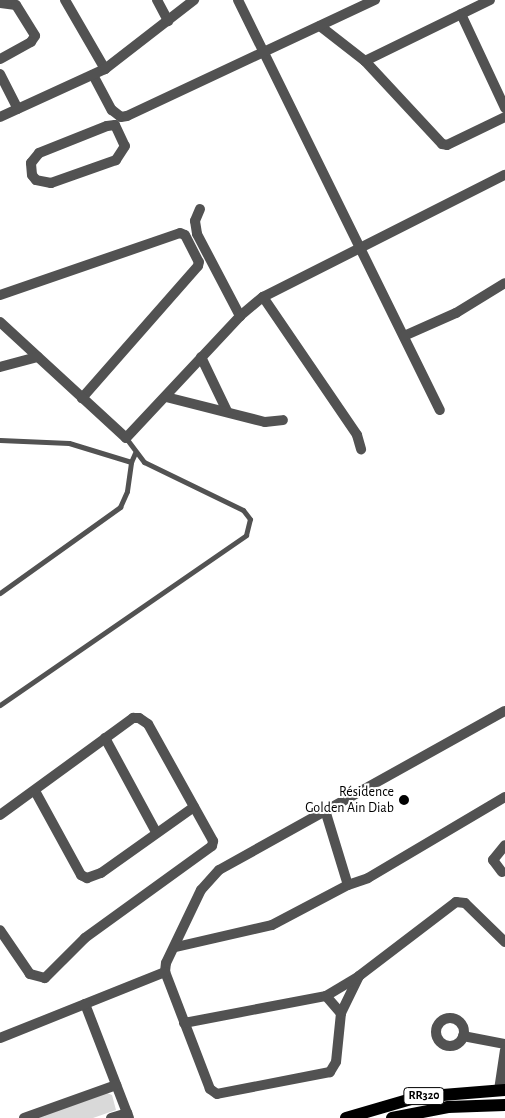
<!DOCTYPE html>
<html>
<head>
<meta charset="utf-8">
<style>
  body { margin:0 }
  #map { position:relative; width:505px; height:1118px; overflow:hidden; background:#fff; font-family:"Alegreya Sans",sans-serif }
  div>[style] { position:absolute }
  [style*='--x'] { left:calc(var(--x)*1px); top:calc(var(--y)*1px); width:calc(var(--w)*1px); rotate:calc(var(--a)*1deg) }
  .green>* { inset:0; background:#d9d9d9 }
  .service>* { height:5px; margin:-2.5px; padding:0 2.5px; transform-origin:2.5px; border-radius:2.5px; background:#525252 }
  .minor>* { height:10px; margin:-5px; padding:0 5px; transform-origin:5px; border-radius:5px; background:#525252 }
  .minor>.ring { margin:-5px; padding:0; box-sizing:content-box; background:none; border:10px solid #525252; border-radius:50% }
  .primary>* { height:12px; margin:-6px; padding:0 6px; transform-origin:6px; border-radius:6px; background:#000 }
  .dots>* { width:14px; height:14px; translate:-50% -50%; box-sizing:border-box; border:2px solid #fff; border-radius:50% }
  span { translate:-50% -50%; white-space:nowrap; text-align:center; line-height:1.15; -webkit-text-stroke:4px #fff; paint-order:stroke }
  .shield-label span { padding:1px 4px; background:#fff; border:1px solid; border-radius:4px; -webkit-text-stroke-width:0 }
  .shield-label { font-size:12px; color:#000; font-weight:700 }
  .poi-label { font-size:14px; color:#000 }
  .right { translate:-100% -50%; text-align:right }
</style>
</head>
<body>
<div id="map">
  <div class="green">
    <div style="clip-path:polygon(107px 1093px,112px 1095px,116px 1110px,93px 1118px,37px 1118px)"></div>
  </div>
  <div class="service">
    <div style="--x:0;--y:440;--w:69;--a:2.5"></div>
    <div style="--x:69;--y:443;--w:65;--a:17"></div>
    <div style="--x:131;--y:462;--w:10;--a:-66"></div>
    <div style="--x:0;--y:593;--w:148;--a:-35.6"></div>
    <div style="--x:120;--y:507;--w:17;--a:-66"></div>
    <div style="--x:127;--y:491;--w:29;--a:-82"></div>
    <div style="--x:0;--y:705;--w:299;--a:-34.6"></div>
    <div style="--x:246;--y:535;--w:16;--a:-76"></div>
    <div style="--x:250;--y:519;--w:11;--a:-128"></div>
    <div style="--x:243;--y:510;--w:110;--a:-154.1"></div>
    <div style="--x:144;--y:462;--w:30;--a:-127"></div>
  </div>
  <div class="minor">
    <div style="--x:65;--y:0;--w:80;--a:59.9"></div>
    <div style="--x:157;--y:0;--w:24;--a:62"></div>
    <div style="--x:238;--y:0;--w:457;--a:63.8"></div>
    <div style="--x:0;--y:3;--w:16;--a:7"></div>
    <div style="--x:16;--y:5;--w:36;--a:58"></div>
    <div style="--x:35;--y:36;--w:7;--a:124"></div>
    <div style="--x:31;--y:42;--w:35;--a:151"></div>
    <div style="--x:461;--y:14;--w:104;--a:64.9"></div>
    <div style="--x:320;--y:26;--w:57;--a:37.9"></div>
    <div style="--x:365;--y:61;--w:113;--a:47.1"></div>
    <div style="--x:442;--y:144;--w:5;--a:11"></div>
    <div style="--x:447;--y:145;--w:64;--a:-25.8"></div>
    <div style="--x:365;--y:61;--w:139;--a:-26"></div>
    <div style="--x:0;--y:74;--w:39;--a:63"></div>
    <div style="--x:93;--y:75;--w:40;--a:62"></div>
    <div style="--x:112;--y:110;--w:11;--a:38"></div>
    <div style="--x:121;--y:117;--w:6;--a:-9"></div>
    <div style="--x:127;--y:116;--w:274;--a:-25.1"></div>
    <div style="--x:0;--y:117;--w:115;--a:-24.6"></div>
    <div style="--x:105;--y:69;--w:113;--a:-37.8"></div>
    <div style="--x:115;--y:125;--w:23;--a:65"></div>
    <div style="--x:125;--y:146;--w:17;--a:123"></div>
    <div style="--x:116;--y:160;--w:69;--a:160.5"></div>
    <div style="--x:51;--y:183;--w:15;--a:-169"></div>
    <div style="--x:36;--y:180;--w:6;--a:-129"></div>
    <div style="--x:32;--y:175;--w:12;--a:-95"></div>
    <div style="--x:31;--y:163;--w:13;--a:-51"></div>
    <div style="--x:39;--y:153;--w:73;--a:-21.7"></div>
    <div style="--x:107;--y:126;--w:8;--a:-7"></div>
    <div style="--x:200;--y:209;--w:13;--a:113"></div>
    <div style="--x:195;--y:221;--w:13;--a:81"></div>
    <div style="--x:197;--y:234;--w:93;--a:62.3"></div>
    <div style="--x:0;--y:295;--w:190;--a:-19"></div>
    <div style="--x:180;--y:233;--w:5;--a:22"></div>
    <div style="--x:185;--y:235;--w:30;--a:63"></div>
    <div style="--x:199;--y:262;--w:4;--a:104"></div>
    <div style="--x:198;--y:266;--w:176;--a:131.3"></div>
    <div style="--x:263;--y:297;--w:167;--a:55.7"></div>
    <div style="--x:357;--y:435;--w:15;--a:74"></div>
    <div style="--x:0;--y:322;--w:171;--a:42.6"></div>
    <div style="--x:126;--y:438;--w:167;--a:-46.9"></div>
    <div style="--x:240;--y:316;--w:30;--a:-40"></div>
    <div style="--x:263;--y:297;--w:271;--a:-26.8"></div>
    <div style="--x:404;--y:336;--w:57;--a:-23.9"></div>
    <div style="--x:456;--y:313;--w:57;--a:-31.5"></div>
    <div style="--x:201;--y:357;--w:60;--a:64.3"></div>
    <div style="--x:0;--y:367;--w:39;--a:-15"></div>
    <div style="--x:166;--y:397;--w:102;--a:14.2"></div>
    <div style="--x:265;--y:422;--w:18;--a:-6"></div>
    <div style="--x:105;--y:738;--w:107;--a:61.5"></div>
    <div style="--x:35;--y:791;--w:96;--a:61.3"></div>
    <div style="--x:81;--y:875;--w:7;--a:27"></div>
    <div style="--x:87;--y:878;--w:15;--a:-20"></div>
    <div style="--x:101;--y:873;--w:114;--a:-35.4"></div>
    <div style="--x:325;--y:810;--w:78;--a:73"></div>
    <div style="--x:0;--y:815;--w:165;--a:-36.1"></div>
    <div style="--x:133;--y:718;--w:6;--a:0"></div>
    <div style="--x:139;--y:718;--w:11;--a:34"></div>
    <div style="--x:148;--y:724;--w:134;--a:60.9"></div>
    <div style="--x:213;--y:841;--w:5;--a:101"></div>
    <div style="--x:212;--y:846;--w:157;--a:144.1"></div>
    <div style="--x:85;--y:938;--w:57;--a:135"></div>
    <div style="--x:45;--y:978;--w:16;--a:-165"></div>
    <div style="--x:30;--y:974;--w:53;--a:-124.3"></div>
    <div style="--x:502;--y:872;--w:15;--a:-127"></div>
    <div style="--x:493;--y:860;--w:19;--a:-51"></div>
    <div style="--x:176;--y:947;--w:98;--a:-12.9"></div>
    <div style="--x:272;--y:925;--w:86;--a:-27.8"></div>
    <div style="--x:348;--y:885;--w:21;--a:-19"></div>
    <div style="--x:368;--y:878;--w:159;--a:-30.6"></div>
    <div style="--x:359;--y:976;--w:41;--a:115.9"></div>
    <div style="--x:341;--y:1013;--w:49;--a:95.8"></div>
    <div style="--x:336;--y:1062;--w:12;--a:121"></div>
    <div style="--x:330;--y:1072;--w:115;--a:169"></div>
    <div style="--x:217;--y:1094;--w:9;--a:-144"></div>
    <div style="--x:210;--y:1089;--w:125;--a:-111"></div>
    <div style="--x:165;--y:972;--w:9;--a:-84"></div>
    <div style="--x:166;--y:963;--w:81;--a:-64.4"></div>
    <div style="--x:201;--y:890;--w:27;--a:-48"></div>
    <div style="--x:219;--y:870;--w:327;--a:-29.1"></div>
    <div style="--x:326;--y:996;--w:23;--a:49"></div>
    <div style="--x:85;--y:1004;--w:122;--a:68.9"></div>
    <div class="ring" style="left:436px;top:1018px;width:18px;height:18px"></div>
    <div style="--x:184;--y:1023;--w:145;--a:-10.8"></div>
    <div style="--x:326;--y:996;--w:39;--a:-31"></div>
    <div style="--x:359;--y:976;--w:122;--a:-37.3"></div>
    <div style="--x:456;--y:902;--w:9;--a:6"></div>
    <div style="--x:465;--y:903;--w:56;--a:44.3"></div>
    <div style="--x:463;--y:1036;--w:43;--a:10.8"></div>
    <div style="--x:0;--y:1038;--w:178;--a:-21.8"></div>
    <div style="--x:499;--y:1090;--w:40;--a:-81.5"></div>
    <div style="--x:24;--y:1118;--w:98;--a:-19.7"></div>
    <div style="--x:111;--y:1118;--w:17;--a:-17"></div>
  </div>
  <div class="primary">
    <div style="--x:346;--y:1118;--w:75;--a:-16.3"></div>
    <div style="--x:418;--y:1097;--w:87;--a:-4.6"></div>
    <div style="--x:392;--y:1118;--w:57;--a:-11.1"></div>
    <div style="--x:448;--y:1107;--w:57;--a:-2"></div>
  </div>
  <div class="dots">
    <div style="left:404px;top:800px;background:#000"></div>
  </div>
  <div class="shield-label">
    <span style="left:424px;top:1096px">RR320</span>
  </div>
  <div class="poi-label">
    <span class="right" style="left:394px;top:800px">Résidence<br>Golden Ain Diab</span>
  </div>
</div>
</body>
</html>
